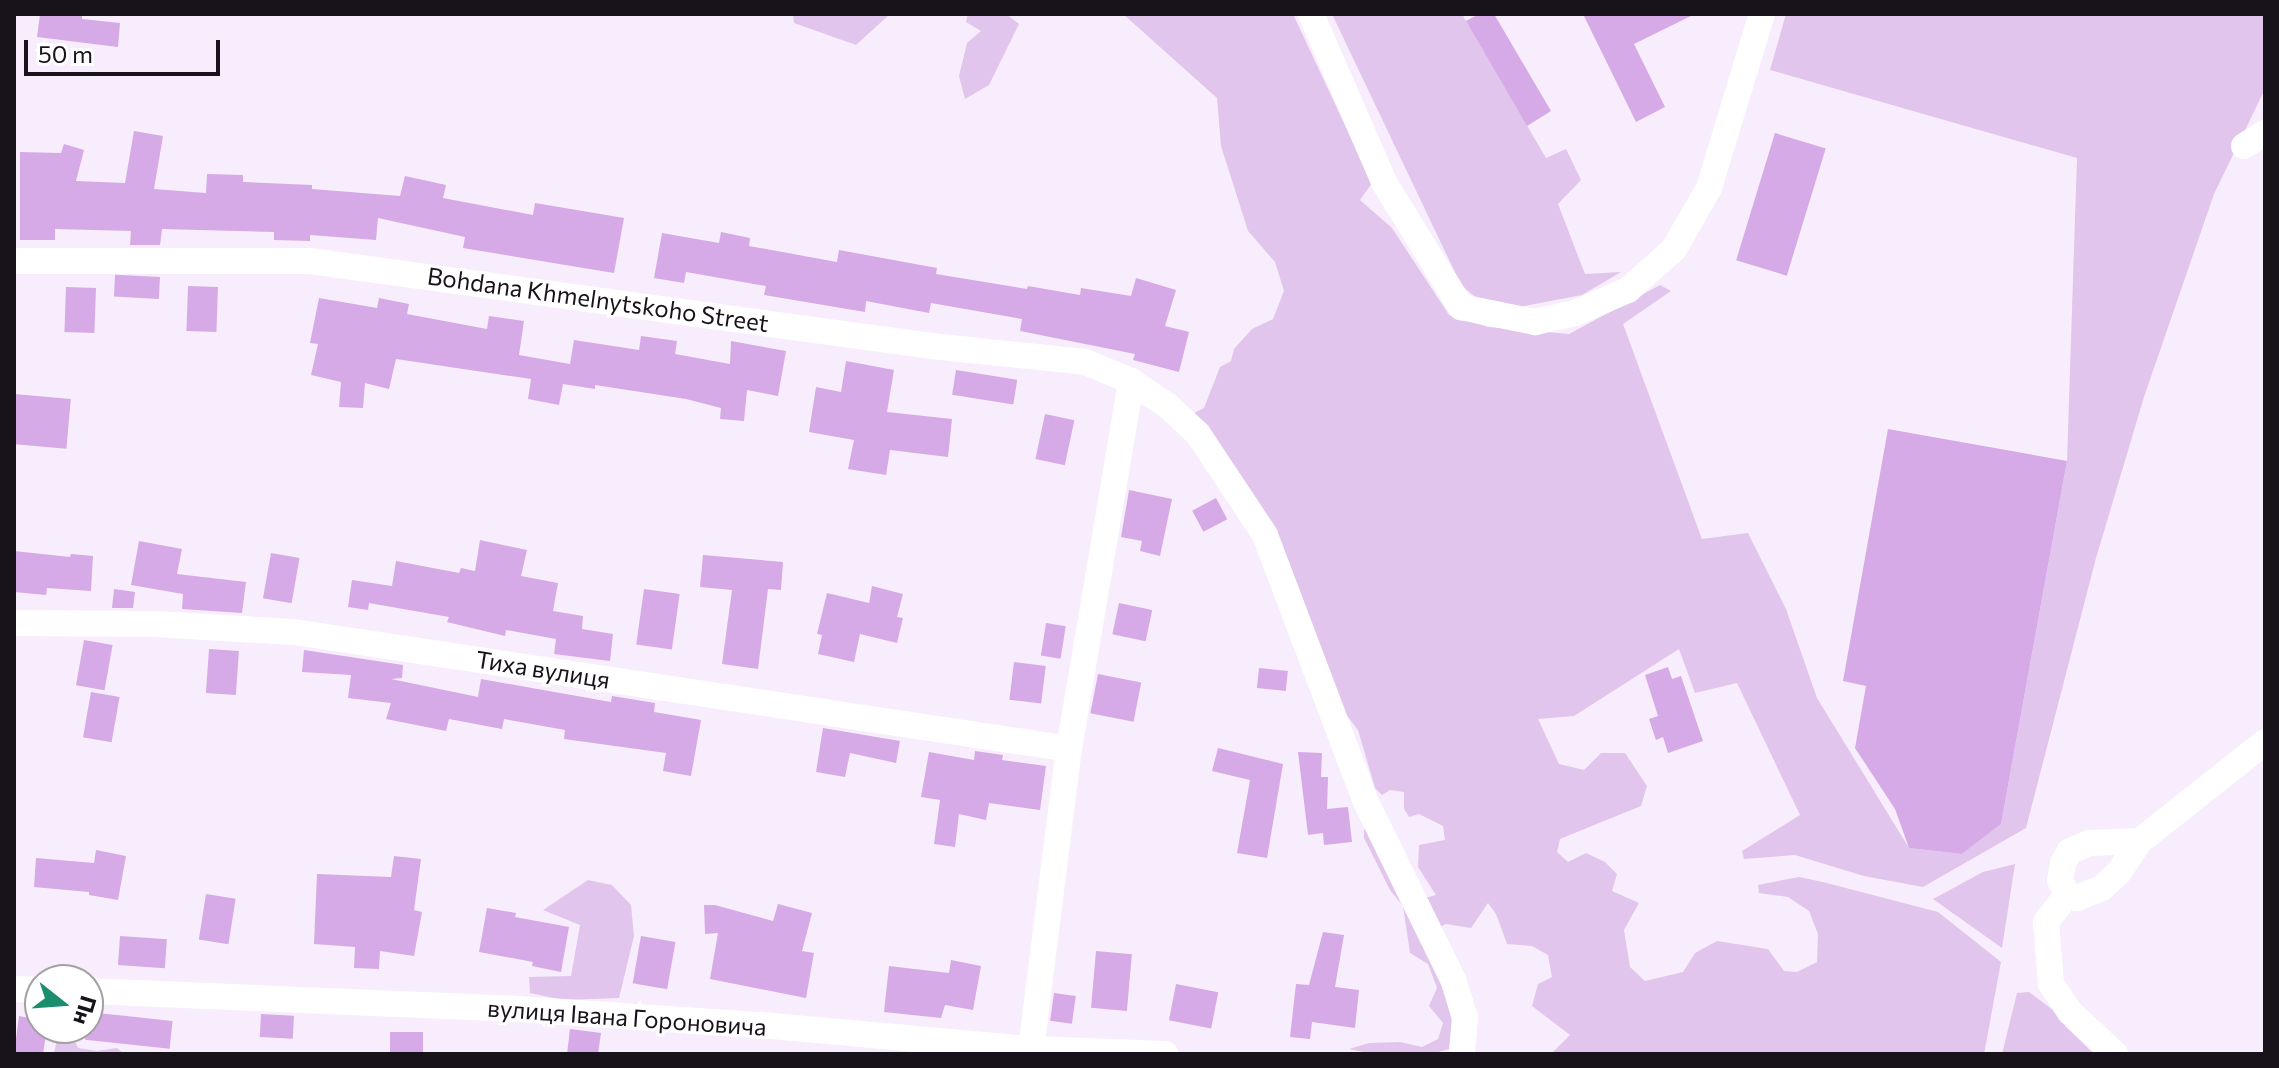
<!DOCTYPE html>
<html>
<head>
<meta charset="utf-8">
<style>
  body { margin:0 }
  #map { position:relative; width:2279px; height:1068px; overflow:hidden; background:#f8edfc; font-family:Commissioner,sans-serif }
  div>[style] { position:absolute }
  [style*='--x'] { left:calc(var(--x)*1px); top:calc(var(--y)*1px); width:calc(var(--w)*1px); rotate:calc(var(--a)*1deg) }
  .green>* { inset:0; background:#e1c5ec }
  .building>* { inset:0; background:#d5aae6; transform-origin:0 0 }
  .minor>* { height:26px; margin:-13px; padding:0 13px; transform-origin:13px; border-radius:13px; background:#fff }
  span { translate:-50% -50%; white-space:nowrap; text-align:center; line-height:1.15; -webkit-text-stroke:6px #fff; paint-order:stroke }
  .street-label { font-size:24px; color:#18121a }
  .frame { position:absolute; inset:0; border:16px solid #18121a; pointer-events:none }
  .north { position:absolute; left:24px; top:964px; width:80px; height:80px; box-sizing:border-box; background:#fff; border:2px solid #a3a0a3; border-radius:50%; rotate:107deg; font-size:22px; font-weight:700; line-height:32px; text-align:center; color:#18121a }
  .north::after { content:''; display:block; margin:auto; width:28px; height:36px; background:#1b8e6f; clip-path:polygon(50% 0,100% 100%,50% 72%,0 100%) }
  .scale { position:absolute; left:24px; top:40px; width:196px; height:36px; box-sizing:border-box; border:4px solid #18121a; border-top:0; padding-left:10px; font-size:24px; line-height:28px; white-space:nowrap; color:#18121a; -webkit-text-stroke:6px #fff; paint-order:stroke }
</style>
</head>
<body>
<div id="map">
  <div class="green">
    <div style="clip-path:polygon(793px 14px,890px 14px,856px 45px,794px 23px)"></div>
    <div style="clip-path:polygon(968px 14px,1006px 14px,1019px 24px,989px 85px,965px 99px,959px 76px,967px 43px,981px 31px,966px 22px)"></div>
    <div style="clip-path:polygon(1123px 14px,1293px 14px,1372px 183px,1360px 200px,1392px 228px,1449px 315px,1488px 327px,1569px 334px,1660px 285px,1671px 291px,1623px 324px,1702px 539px,1748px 533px,1786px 609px,1817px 698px,1909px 848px,1962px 854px,2001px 824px,2067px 461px,2077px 158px,1770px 70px,1786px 14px,2265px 14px,2265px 89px,2214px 194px,2144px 397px,2096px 558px,2026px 828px,1923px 887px,1864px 876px,1795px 855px,1744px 859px,1742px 851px,1800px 815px,1737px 683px,1695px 693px,1679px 649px,1574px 716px,1538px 719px,1559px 764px,1584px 770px,1601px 753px,1625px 753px,1647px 786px,1641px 806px,1560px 839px,1557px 852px,1568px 862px,1586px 853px,1605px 862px,1617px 874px,1612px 891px,1639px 903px,1624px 930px,1630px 967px,1645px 981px,1683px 972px,1695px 953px,1717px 941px,1768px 949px,1784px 971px,1797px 972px,1817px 962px,1818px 934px,1809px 911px,1788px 897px,1759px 893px,1758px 885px,1799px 877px,1823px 882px,1938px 912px,2001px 962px,1984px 1054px,1551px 1054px,1570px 1035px,1532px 1006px,1538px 984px,1552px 977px,1548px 955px,1532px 946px,1507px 944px,1496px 914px,1488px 903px,1471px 928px,1446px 924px,1425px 934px,1453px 985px,1453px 1048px,1431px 1054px,1373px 1054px,1349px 1049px,1369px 1043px,1400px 1042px,1422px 1047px,1438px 1039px,1443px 1023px,1429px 1006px,1437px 988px,1428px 964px,1410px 953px,1403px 906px,1390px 890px,1364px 838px,1364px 829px,1373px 834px,1414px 901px,1436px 895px,1418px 867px,1419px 845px,1445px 840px,1443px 826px,1419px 814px,1409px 817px,1404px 809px,1404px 792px,1390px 790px,1382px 795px,1375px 788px,1358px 730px,1335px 700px,1194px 413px,1204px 408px,1220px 367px,1231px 361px,1234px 349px,1252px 329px,1273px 319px,1284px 291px,1275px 262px,1248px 231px,1221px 146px,1217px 98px)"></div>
    <div style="clip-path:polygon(1332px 14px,1462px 14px,1546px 158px,1566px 149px,1581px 180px,1558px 204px,1585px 274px,1621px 272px,1582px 295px,1509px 309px,1479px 300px,1461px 285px)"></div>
    <div style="clip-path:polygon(2015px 864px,2002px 948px,1933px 899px,1983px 872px)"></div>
    <div style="clip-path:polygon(588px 880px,612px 885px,631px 905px,634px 936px,619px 998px,563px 1000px,530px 993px,529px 977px,571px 976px,580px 925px,543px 910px)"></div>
    <div style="clip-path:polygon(2029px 992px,2065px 1019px,2065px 1026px,2094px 1054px,2002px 1054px,2017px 993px)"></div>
    <div style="clip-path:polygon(59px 1028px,69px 1028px,78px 1048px,97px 1051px,117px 1048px,124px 1054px,54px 1054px)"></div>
  </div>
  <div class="building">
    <div style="clip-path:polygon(40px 14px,82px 14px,82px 19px,120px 23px,118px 47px,37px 37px)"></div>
    <div style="clip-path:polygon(1479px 14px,1494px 14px,1551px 111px,1527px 126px,1466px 21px)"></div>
    <div style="clip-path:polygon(1583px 14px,1695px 14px,1634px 44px,1665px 107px,1636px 122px)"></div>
    <div style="clip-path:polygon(134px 131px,163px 136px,154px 189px,206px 193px,207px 174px,243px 175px,243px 182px,312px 185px,312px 189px,400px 196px,405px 176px,446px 185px,443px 198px,533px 215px,535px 203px,624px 218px,614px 273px,463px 248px,465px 237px,378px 218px,376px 240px,310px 235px,310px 241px,274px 240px,274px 232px,162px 229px,160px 245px,130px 245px,131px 231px,55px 229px,55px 240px,20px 240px,20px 152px,61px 153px,64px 144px,84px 150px,76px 181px,125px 183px)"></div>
    <div style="left:1775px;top:133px;width:53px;height:133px;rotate:17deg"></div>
    <div style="clip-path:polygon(721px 232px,750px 238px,749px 246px,837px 262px,839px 250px,937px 268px,936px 274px,1027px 289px,1028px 286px,1080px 295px,1081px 288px,1131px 296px,1136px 278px,1176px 290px,1165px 326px,1189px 332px,1179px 372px,1133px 360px,1135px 354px,1020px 331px,1022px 319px,931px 303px,929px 313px,866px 301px,865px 312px,764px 295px,766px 286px,686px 272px,684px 283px,654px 278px,662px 233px,719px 243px)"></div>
    <div style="left:160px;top:277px;width:22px;height:45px;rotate:93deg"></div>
    <div style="left:188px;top:286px;width:30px;height:45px;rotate:2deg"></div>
    <div style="left:66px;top:287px;width:30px;height:45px;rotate:2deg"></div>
    <div style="clip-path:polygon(319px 298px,377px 308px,379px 298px,409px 304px,407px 314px,487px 329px,489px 316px,524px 321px,519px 355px,570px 364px,574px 340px,639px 350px,641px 336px,677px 341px,675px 354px,730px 364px,731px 341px,786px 351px,778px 396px,747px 390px,744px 421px,720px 419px,721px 408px,686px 399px,595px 385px,595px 389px,563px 384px,559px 405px,528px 399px,531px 379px,396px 359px,389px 389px,365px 383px,363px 408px,339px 407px,341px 382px,311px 375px,318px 344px,310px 343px)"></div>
    <div style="clip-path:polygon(846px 361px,894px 370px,887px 412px,952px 419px,948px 457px,890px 450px,886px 475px,848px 469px,854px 440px,809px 432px,816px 387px,841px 392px)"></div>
    <div style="left:956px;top:370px;width:62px;height:25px;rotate:9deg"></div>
    <div style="left:14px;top:394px;width:57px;height:50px;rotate:5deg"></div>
    <div style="left:1045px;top:414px;width:30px;height:46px;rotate:12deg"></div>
    <div style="clip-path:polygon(1888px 429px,2067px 461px,2001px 824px,1962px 854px,1909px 848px,1895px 809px,1855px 748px,1866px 686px,1843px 681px)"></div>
    <div style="clip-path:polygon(1129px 490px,1172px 499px,1160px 556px,1140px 551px,1142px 541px,1121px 537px)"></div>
    <div style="left:1216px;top:498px;width:24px;height:27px;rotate:62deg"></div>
    <div style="clip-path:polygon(480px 540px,527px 550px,521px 576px,558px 583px,553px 611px,583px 616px,582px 629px,613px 634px,610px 661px,554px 654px,556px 639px,506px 630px,505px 636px,447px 622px,449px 617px,369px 603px,368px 610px,348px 607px,352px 580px,392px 586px,396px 561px,459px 573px,461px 568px,475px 571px)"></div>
    <div style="clip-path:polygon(139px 541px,182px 549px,177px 574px,246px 582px,242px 613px,182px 609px,183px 594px,131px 585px)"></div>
    <div style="clip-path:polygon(14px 551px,70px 557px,71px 554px,93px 556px,91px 591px,47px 588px,46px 595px,14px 592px)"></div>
    <div style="left:271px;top:553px;width:29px;height:46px;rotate:10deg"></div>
    <div style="clip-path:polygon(703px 555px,783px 562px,781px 590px,768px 589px,758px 669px,722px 664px,732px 590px,700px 587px)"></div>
    <div style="clip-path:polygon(872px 586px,903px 594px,897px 617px,903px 618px,897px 643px,860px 634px,854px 662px,818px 654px,822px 635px,817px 634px,827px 593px,869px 603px)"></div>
    <div style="clip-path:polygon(114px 589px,135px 592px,133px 608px,112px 608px)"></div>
    <div style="left:644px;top:589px;width:36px;height:56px;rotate:8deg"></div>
    <div style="left:1119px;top:603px;width:34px;height:32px;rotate:12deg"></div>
    <div style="left:1046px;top:623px;width:20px;height:33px;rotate:9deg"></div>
    <div style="left:84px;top:640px;width:29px;height:46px;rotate:10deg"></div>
    <div style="left:209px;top:649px;width:30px;height:44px;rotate:4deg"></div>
    <div style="clip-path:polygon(304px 650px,403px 665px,402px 678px,391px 679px,478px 697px,481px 679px,611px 702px,612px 696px,655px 703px,654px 712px,701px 720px,691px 776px,663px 771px,666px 753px,564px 739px,565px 730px,504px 719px,502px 729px,449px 719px,446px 731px,386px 719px,391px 703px,348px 698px,351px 675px,302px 672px)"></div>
    <div style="left:1014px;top:662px;width:32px;height:38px;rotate:7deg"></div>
    <div style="clip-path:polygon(1668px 667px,1672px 679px,1681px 676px,1703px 741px,1668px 753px,1663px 737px,1656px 740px,1649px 719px,1658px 716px,1645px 675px)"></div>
    <div style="left:1259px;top:668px;width:29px;height:20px;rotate:6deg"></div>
    <div style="left:1098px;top:674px;width:44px;height:40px;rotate:11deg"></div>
    <div style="left:91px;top:692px;width:29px;height:46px;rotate:10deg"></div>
    <div style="clip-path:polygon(823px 728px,900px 741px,896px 763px,850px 753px,845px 777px,816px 772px)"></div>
    <div style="clip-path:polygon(1218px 748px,1283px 764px,1267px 858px,1237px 853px,1250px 780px,1212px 771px)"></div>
    <div style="clip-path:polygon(975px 751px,1003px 755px,1002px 760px,1046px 766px,1040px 810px,989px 803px,986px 820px,959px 814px,955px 847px,934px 844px,940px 800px,921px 797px,929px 752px,974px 760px)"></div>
    <div style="clip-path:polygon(1298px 752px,1322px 753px,1321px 777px,1328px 777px,1327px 809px,1348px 807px,1352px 842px,1324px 845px,1323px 833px,1308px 835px)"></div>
    <div style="clip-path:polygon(96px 850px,126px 856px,118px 900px,89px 895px,89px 892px,34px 887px,36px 858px,94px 863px)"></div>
    <div style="clip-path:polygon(394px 856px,421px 859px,414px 910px,422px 912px,414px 956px,380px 951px,379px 969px,354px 968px,355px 947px,314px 944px,317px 874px,391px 877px)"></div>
    <div style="left:206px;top:894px;width:30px;height:46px;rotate:9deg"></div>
    <div style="clip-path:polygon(778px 904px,812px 913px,802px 951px,814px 953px,806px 998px,710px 979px,718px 933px,705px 934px,704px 905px,715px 905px,773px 921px)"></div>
    <div style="clip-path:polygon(487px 908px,516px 913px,515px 917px,569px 927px,561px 972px,532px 966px,533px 962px,479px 952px)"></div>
    <div style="clip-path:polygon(1323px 932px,1344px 935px,1335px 987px,1359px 990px,1355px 1028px,1312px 1022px,1310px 1039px,1290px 1037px,1296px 984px,1309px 985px)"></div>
    <div style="left:120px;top:936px;width:47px;height:29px;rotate:4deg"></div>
    <div style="left:641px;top:936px;width:35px;height:48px;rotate:10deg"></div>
    <div style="left:1096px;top:951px;width:36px;height:57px;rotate:5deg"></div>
    <div style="clip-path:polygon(951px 960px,981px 966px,973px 1010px,945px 1005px,941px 1018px,884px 1012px,889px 966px,949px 973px)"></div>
    <div style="left:1176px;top:984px;width:43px;height:37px;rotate:11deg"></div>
    <div style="left:1054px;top:993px;width:22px;height:28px;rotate:8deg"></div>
    <div style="left:88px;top:1012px;width:85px;height:28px;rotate:6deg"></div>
    <div style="left:261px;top:1014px;width:33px;height:23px;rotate:3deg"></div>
    <div style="clip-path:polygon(19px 1016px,40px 1020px,40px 1028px,47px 1028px,43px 1054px,14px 1054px)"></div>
    <div style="clip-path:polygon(570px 1029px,601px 1033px,598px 1054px,567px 1054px)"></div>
    <div style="left:390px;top:1032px;width:33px;height:22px"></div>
  </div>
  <div class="minor">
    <div style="--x:1311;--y:14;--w:185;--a:66.5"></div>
    <div style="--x:1385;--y:184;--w:145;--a:58.3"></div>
    <div style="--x:1461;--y:307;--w:76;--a:11.5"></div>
    <div style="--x:1535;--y:322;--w:41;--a:-12.7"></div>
    <div style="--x:1575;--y:313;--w:58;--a:-23.5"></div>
    <div style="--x:1628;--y:290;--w:62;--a:-41.7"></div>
    <div style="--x:1674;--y:249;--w:70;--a:-60.2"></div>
    <div style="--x:1709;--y:188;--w:182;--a:-73.1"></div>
    <div style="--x:2244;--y:146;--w:25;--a:-32"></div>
    <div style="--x:14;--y:261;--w:296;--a:0"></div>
    <div style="--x:310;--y:261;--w:627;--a:7.79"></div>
    <div style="--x:931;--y:346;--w:155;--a:5.9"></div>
    <div style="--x:1085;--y:362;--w:50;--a:22.4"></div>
    <div style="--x:1131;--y:381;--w:45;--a:34"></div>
    <div style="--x:1168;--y:406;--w:41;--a:43"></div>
    <div style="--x:1198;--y:434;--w:121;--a:56.4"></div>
    <div style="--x:1265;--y:535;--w:285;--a:69.3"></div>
    <div style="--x:1366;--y:802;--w:200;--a:63.9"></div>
    <div style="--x:1454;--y:982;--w:37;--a:73"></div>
    <div style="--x:1465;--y:1017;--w:37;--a:95"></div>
    <div style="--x:14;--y:623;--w:140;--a:0.4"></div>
    <div style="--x:154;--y:624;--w:140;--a:3.3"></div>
    <div style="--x:294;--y:632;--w:784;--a:8.58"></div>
    <div style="--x:2140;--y:841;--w:51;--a:177.8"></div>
    <div style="--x:2089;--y:843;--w:21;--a:157"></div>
    <div style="--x:2070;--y:851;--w:14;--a:120"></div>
    <div style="--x:2063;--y:863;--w:17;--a:100"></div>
    <div style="--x:2060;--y:880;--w:17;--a:65"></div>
    <div style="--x:2067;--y:895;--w:10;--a:17"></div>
    <div style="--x:2077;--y:898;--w:27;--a:-22"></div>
    <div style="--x:2102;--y:888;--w:23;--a:-43"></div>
    <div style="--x:2119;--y:872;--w:37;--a:-56"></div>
    <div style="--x:2140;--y:841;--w:159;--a:-38.4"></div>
    <div style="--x:2067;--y:895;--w:34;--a:128"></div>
    <div style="--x:2046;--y:922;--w:62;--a:85.4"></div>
    <div style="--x:2051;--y:984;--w:34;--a:56"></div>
    <div style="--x:2070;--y:1012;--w:62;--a:43"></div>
    <div style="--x:14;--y:989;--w:26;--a:2"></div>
    <div style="--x:88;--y:991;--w:414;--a:2.4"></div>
    <div style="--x:502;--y:1008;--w:260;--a:3.8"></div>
    <div style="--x:761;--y:1025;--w:271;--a:5.1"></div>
    <div style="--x:1031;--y:1049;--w:134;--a:2.1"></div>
    <div style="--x:1031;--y:1049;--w:302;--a:-82.8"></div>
    <div style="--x:1069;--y:749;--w:373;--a:-80.4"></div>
  </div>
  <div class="street-label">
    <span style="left:598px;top:299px;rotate:8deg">Bohdana Khmelnytskoho Street</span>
    <span style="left:543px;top:669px;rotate:9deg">Тиха вулиця</span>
    <span style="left:627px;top:1017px;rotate:4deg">вулиця Івана Гороновича</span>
  </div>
  <div class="frame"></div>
  <div class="north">Пн</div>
  <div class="scale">50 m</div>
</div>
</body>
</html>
